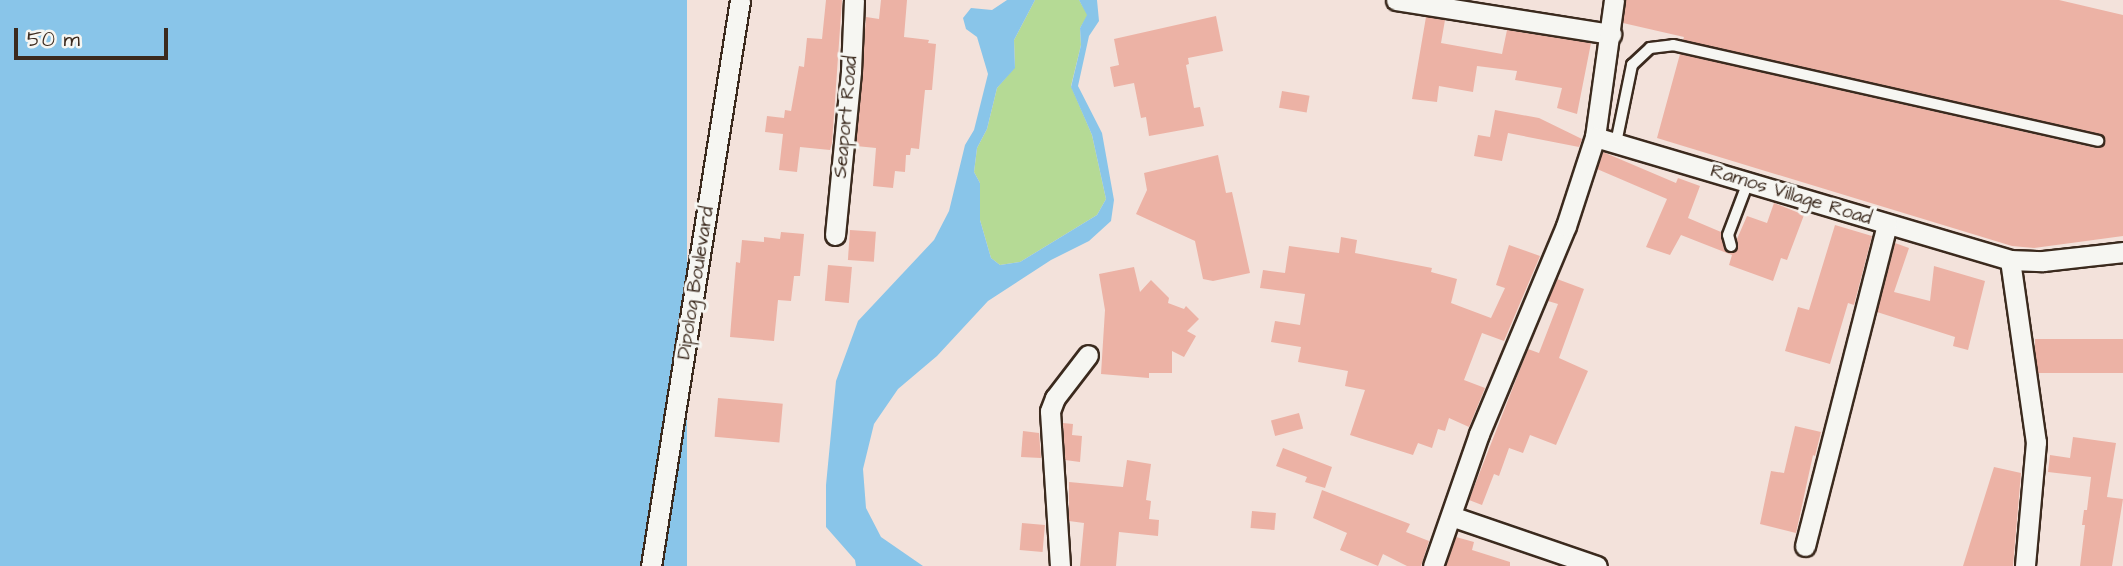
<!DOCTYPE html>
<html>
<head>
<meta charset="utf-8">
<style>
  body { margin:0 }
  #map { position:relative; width:2123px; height:566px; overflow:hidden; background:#f3e2db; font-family:"Architects Daughter",sans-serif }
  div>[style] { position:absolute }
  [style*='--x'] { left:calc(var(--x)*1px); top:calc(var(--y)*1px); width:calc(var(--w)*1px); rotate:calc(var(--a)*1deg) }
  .green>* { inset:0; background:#b5da95 }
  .water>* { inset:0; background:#89c5e9; transform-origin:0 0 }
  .building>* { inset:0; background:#ecb2a5; transform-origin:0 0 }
  .roads { filter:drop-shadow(2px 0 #3b2a1e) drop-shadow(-2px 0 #3b2a1e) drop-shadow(0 2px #3b2a1e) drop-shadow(0 -2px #3b2a1e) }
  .lane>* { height:10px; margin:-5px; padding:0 5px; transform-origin:5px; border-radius:5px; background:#f6f6f2 }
  .street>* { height:19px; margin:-9.5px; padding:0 9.5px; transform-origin:9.5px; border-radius:9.5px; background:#f6f6f2 }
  span { translate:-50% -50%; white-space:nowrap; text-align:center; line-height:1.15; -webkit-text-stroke:6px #f6f6f2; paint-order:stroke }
  .street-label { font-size:19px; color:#3b2a1e }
  .scale { position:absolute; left:14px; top:28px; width:154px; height:32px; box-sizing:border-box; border:4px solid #3b2a1e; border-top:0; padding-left:9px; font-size:21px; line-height:24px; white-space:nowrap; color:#3b2a1e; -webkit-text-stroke:5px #f6f6f2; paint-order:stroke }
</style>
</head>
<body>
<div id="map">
  <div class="green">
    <div style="clip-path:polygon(1035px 0,1079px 0,1088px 15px,1080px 28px,1081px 45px,1071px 86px,1092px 135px,1106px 199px,1097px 215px,1020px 262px,1000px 265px,991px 258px,980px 220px,980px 183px,974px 172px,977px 148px,987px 129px,997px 88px,1015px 67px,1014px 40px)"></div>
  </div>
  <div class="water">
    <div style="left:0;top:0;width:687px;height:566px"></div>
    <div style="clip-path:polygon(1007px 0,1035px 0,1014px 40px,1015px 68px,997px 88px,987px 129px,977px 148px,974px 172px,980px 183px,980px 220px,991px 258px,1000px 265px,1020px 262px,1097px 215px,1106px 199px,1092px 135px,1071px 87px,1081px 45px,1080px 28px,1087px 15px,1079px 0,1097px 0,1099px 21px,1089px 36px,1078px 86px,1102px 133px,1114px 200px,1111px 221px,1089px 241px,1051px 260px,988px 301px,937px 356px,898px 389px,874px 424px,863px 469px,866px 508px,881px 537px,923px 566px,856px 566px,855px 560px,826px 527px,826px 485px,836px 381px,858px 321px,934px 240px,949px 211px,965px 145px,974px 130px,988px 74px,977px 37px,966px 29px,963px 18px,971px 8px,992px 10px)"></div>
  </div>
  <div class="building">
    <div style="clip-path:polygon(826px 0,842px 0,832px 143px,830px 150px,800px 147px,797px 172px,779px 170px,783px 134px,765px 132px,767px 116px,784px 118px,785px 110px,791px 111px,799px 66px,804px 67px,807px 38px,822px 39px)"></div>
    <div style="clip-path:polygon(881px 0,907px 0,904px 37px,929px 40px,928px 43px,936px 44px,932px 90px,925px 90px,919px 149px,911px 148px,910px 155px,906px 155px,905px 172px,895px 171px,893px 188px,873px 186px,876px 148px,856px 146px,866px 17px,879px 19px)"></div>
    <div style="clip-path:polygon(1626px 0,2059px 0,2123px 15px,2123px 236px,2034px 248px,2012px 246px,1657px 138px,1680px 54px,2096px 148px,2105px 142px,2100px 134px,1683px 40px,1684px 37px,1623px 23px)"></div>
    <div style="clip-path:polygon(1216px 16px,1223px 51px,1188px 58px,1189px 64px,1186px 65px,1194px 108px,1200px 107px,1204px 126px,1149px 136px,1146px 117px,1141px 118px,1134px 83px,1114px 87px,1110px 67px,1119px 65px,1114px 39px)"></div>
    <div style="clip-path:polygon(1426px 17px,1445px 20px,1441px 43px,1502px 54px,1507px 30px,1591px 43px,1577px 114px,1557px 108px,1562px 88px,1515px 80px,1517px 71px,1477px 66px,1473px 92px,1439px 86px,1437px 102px,1412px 99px)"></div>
    <div style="left:1282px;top:91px;width:28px;height:17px;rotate:10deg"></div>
    <div style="clip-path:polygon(1495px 110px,1539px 118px,1582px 139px,1579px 147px,1508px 133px,1502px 161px,1474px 156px,1478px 135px,1490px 137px)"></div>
    <div style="clip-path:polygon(1603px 152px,1676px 183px,1678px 178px,1700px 186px,1688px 218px,1721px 232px,1724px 248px,1728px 253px,1738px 249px,1737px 239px,1747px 216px,1767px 223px,1774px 203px,1804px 215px,1787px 260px,1781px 258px,1773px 281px,1729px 265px,1732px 255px,1681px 235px,1670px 255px,1646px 247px,1667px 199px,1597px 169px)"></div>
    <div style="clip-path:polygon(1218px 155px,1226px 193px,1232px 192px,1250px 273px,1213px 281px,1203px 279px,1195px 241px,1136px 214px,1147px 190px,1144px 173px)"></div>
    <div style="clip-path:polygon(1835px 225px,1872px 236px,1854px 305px,1848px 303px,1830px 364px,1785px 351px,1798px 307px,1809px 310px)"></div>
    <div style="left:850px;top:230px;width:26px;height:30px;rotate:4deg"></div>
    <div style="clip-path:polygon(781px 232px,804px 234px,800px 276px,794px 276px,791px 301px,778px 300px,774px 341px,730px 337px,736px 262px,740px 263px,742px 240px,764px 242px,764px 237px,780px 239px)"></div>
    <div style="clip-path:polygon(1341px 237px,1357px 240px,1355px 253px,1432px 268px,1431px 272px,1457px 279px,1451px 303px,1491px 318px,1505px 288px,1496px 285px,1509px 245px,1540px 256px,1504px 341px,1482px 333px,1464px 380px,1485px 388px,1469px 427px,1449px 418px,1445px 431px,1438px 429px,1432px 448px,1418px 443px,1413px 455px,1350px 435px,1365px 390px,1345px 386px,1348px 371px,1298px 362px,1301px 347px,1271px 342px,1275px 321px,1300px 325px,1305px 294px,1260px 288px,1263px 270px,1285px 273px,1289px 246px,1339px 253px)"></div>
    <div style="clip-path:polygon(1895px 243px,1909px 248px,1894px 292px,1930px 301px,1934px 266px,1985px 281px,1968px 350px,1953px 346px,1955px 337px,1877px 312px)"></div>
    <div style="left:828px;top:265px;width:24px;height:36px;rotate:5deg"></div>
    <div style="clip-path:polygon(1134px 267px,1140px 292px,1151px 280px,1169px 298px,1168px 303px,1184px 309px,1186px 306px,1199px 319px,1187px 331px,1196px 336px,1184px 357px,1172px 351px,1172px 373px,1149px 373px,1149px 378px,1101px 374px,1105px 310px,1099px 274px)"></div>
    <div style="clip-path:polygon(1557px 279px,1584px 289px,1559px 358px,1588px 371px,1556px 445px,1530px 435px,1523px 453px,1509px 448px,1499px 476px,1494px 474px,1482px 505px,1469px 500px,1528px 349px,1539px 353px,1558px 304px,1548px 301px)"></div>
    <div style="left:2123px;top:339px;width:34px;height:88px;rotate:90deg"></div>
    <div style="left:718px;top:398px;width:65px;height:39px;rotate:5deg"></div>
    <div style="left:1299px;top:413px;width:16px;height:29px;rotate:75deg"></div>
    <div style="clip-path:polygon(1063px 423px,1073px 424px,1072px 435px,1082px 436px,1080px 462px,1065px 460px)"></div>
    <div style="clip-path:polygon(1795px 426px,1821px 432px,1815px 456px,1813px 455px,1796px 533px,1760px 524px,1771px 471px,1784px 473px)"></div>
    <div style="clip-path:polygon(1023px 431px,1039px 433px,1041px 458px,1021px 457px)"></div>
    <div style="clip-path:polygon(2073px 437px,2116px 443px,2107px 497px,2123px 499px,2112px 566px,2080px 566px,2085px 525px,2082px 525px,2084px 510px,2087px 510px,2091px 477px,2048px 472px,2050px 455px,2070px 458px)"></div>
    <div style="clip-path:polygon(1283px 448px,1332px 467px,1325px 488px,1305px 482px,1307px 477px,1276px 466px)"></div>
    <div style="clip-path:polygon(1127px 460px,1151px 464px,1146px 500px,1151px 501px,1149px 519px,1159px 520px,1158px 536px,1119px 532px,1116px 566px,1080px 566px,1084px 523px,1069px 521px,1069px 482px,1123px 487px)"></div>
    <div style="clip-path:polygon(1994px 467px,2021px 473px,2013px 566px,1963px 566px)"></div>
    <div style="clip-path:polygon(1322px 490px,1410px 524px,1406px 532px,1429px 541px,1421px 566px,1407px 566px,1383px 554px,1378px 566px,1340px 550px,1347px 533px,1313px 518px)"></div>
    <div style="left:1252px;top:511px;width:24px;height:17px;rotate:5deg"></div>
    <div style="left:1022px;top:523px;width:23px;height:27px;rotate:5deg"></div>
    <div style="clip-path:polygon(1456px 537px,1474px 542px,1472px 550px,1510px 562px,1510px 566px,1446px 566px)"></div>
  </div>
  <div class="roads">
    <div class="lane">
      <div style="--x:1616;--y:143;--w:80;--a:-78.4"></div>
      <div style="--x:1632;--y:65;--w:25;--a:-43"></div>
      <div style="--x:1650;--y:48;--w:23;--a:-7"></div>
      <div style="--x:1673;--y:45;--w:436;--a:12.7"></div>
      <div style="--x:1731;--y:246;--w:11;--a:-105"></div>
      <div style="--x:1728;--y:235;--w:57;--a:-69.3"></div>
    </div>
    <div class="street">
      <div style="--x:1396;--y:0;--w:218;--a:9"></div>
      <div style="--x:1614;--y:0;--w:138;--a:97.9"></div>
      <div style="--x:1595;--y:137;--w:433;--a:16.5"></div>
      <div style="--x:2010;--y:260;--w:33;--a:2"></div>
      <div style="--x:2043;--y:261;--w:81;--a:-6.4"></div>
      <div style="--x:835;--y:235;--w:165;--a:-84.4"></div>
      <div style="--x:851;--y:71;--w:71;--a:-87.6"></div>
      <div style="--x:2010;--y:260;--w:184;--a:81.9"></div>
      <div style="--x:2036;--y:442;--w:124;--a:95.1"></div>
      <div style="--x:1451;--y:516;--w:154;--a:18.9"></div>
      <div style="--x:1805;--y:546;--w:331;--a:-75.7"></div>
      <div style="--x:651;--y:566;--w:573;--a:-81.06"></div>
      <div style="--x:1060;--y:566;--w:155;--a:-93.7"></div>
      <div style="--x:1050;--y:411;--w:14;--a:-69"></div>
      <div style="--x:1055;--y:398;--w:54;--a:-52.5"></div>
      <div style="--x:1433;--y:566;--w:140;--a:-70.8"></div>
      <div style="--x:1479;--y:434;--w:225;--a:-67.3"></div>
      <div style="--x:1566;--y:226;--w:94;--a:-72"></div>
    </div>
  </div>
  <div class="street-label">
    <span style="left:846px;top:117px;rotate:-85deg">Seaport Road</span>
    <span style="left:1791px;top:195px;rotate:17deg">Ramos Village Road</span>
    <span style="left:696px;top:283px;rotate:-81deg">Dipolog Boulevard</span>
  </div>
  <div class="scale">50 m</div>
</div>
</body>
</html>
